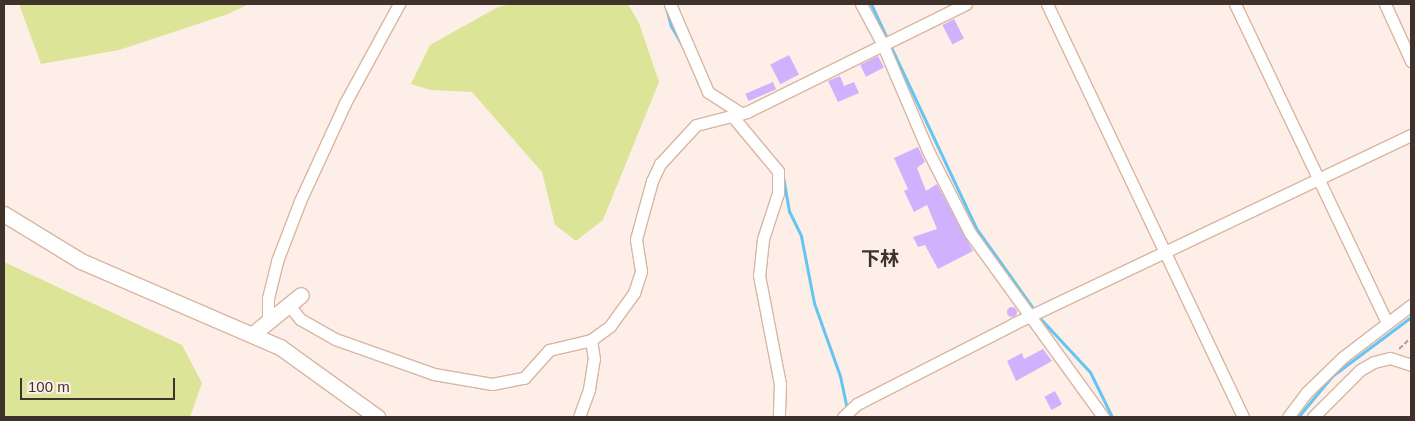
<!DOCTYPE html>
<html>
<head>
<meta charset="utf-8">
<style>
  body { margin:0 }
  #map { position:relative; width:1415px; height:421px; overflow:hidden; background:#fdefe7; font-family:Helvetica,"Noto Sans JP",sans-serif }
  div>[style] { position:absolute }
  [style*='--x'] { left:calc(var(--x)*1px); top:calc(var(--y)*1px); width:calc(var(--w)*1px); rotate:calc(var(--a)*1deg) }
  .green>* { inset:0; background:#dce498 }
  .stream>* { height:3px; margin:-1.5px; padding:0 1.5px; transform-origin:1.5px; border-radius:1.5px; background:#65c5f2 }
  .building>* { inset:0; background:#d0b1fe; transform-origin:0 0 }
  .round { border-radius:50% }
  .path>* { height:2px; margin-top:-1px; transform-origin:0; background:repeating-linear-gradient(90deg,#afa199 0 5px,transparent 0 7.5px) }
  .roads { filter:drop-shadow(1px 0 #d8b6a2) drop-shadow(-1px 0 #d8b6a2) drop-shadow(0 1px #d8b6a2) drop-shadow(0 -1px #d8b6a2) }
  .minor>* { height:11px; margin:-5.5px; padding:0 5.5px; transform-origin:5.5px; border-radius:5.5px; background:#fff }
  .tertiary>* { height:15px; margin:-7.5px; padding:0 7.5px; transform-origin:7.5px; border-radius:7.5px; background:#fff }
  span { translate:-50% -50%; white-space:nowrap; text-align:center; line-height:1.15; -webkit-text-stroke:5px #fdefe7; paint-order:stroke }
  .neighbourhood-label { font-size:19px; color:#3f322a; font-weight:700 }
  .frame { position:absolute; inset:0; border:5px solid #3f322a; pointer-events:none }
  .scale { position:absolute; left:20px; top:378px; width:155px; height:22px; box-sizing:border-box; border:2px solid #3f322a; border-top:0; padding-left:6px; font-size:15px; line-height:18px; white-space:nowrap; color:#3f322a; -webkit-text-stroke:4px #fdefe7; paint-order:stroke }
</style>
</head>
<body>
<div id="map">
  <div class="green">
    <div style="clip-path:polygon(19px 4px,249px 4px,228px 14px,119px 50px,41px 64px)"></div>
    <div style="clip-path:polygon(513px 4px,628px 4px,639px 23px,659px 82px,603px 220px,576px 241px,555px 225px,542px 172px,472px 92px,430px 90px,411px 84px,430px 45px,498px 7px)"></div>
    <div style="clip-path:polygon(4px 262px,182px 345px,202px 383px,190px 417px,4px 417px)"></div>
  </div>
  <div class="stream">
    <div style="--x:665;--y:4;--w:23;--a:75"></div>
    <div style="--x:671;--y:26;--w:24;--a:60"></div>
    <div style="--x:871;--y:4;--w:38;--a:65"></div>
    <div style="--x:890;--y:45;--w:202;--a:64.8"></div>
    <div style="--x:976;--y:228;--w:102;--a:54.6"></div>
    <div style="--x:697;--y:80;--w:16;--a:63"></div>
    <div style="--x:782;--y:171;--w:41;--a:80.1"></div>
    <div style="--x:789;--y:211;--w:28;--a:64"></div>
    <div style="--x:801;--y:236;--w:68;--a:79"></div>
    <div style="--x:814;--y:303;--w:77;--a:70.4"></div>
    <div style="--x:840;--y:376;--w:35;--a:78"></div>
    <div style="--x:1038;--y:316;--w:76;--a:47.1"></div>
    <div style="--x:1090;--y:372;--w:50;--a:63.9"></div>
    <div style="--x:1298;--y:417;--w:53;--a:-50.3"></div>
    <div style="--x:1332;--y:376;--w:99;--a:-36.8"></div>
  </div>
  <div class="building">
    <div style="left:954px;top:19px;width:22px;height:13px;rotate:63deg"></div>
    <div style="left:789px;top:55px;width:22px;height:21px;rotate:63deg"></div>
    <div style="left:878px;top:56px;width:13px;height:20px;rotate:63deg"></div>
    <div style="clip-path:polygon(840px 76px,844px 86px,854px 82px,859px 93px,838px 102px,828px 81px)"></div>
    <div style="left:773px;top:82px;width:8px;height:30px;rotate:67deg"></div>
    <div style="clip-path:polygon(918px 147px,925px 162px,917px 168px,926px 191px,937px 184px,973px 251px,938px 269px,925px 245px,918px 247px,913px 237px,937px 229px,927px 205px,914px 212px,904px 191px,908px 189px,894px 158px)"></div>
    <div class="round" style="left:1007px;top:307px;width:10px;height:10px"></div>
    <div style="clip-path:polygon(1043px 349px,1052px 361px,1016px 381px,1007px 361px,1022px 353px,1024px 359px)"></div>
    <div style="left:1055px;top:391px;width:15px;height:12px;rotate:62deg"></div>
  </div>
  <div class="path">
    <div style="--x:1399;--y:349;--w:16;--a:-43"></div>
  </div>
  <div class="roads">
    <div class="minor">
      <div style="--x:670;--y:4;--w:96;--a:66.6"></div>
      <div style="--x:708;--y:92;--w:40;--a:32.9"></div>
      <div style="--x:861;--y:4;--w:44;--a:61.7"></div>
      <div style="--x:882;--y:43;--w:117;--a:66.9"></div>
      <div style="--x:928;--y:151;--w:92;--a:62.9"></div>
      <div style="--x:970;--y:233;--w:227;--a:54.1"></div>
      <div style="--x:1047;--y:4;--w:457;--a:64.6"></div>
      <div style="--x:1235;--y:4;--w:352;--a:64.5"></div>
      <div style="--x:1385;--y:4;--w:63;--a:65.5"></div>
      <div style="--x:733;--y:117;--w:70;--a:50.2"></div>
      <div style="--x:778;--y:171;--w:22;--a:90"></div>
      <div style="--x:778;--y:193;--w:48;--a:108.1"></div>
      <div style="--x:763;--y:239;--w:36;--a:96"></div>
      <div style="--x:759;--y:275;--w:111;--a:79.1"></div>
      <div style="--x:780;--y:384;--w:33;--a:92"></div>
      <div style="--x:289;--y:305;--w:18;--a:52"></div>
      <div style="--x:300;--y:319;--w:40;--a:29.7"></div>
      <div style="--x:335;--y:339;--w:105;--a:19.5"></div>
      <div style="--x:434;--y:374;--w:59;--a:9.8"></div>
      <div style="--x:492;--y:384;--w:33;--a:-11"></div>
      <div style="--x:524;--y:378;--w:38;--a:-48"></div>
      <div style="--x:549;--y:350;--w:43;--a:-13.4"></div>
      <div style="--x:591;--y:340;--w:24;--a:-36"></div>
      <div style="--x:610;--y:326;--w:41;--a:-54"></div>
      <div style="--x:634;--y:293;--w:23;--a:-72"></div>
      <div style="--x:641;--y:271;--w:32;--a:-99"></div>
      <div style="--x:636;--y:239;--w:60;--a:-74.6"></div>
      <div style="--x:652;--y:181;--w:19;--a:-65"></div>
      <div style="--x:660;--y:164;--w:53;--a:-47.3"></div>
      <div style="--x:696;--y:125;--w:53;--a:-14.3"></div>
      <div style="--x:747;--y:112;--w:244;--a:-26.3"></div>
      <div style="--x:268;--y:322;--w:24;--a:-90"></div>
      <div style="--x:268;--y:298;--w:38;--a:-76"></div>
      <div style="--x:277;--y:261;--w:64;--a:-69"></div>
      <div style="--x:300;--y:201;--w:108;--a:-65.3"></div>
      <div style="--x:345;--y:103;--w:113;--a:-61.4"></div>
      <div style="--x:579;--y:417;--w:30;--a:-70"></div>
      <div style="--x:589;--y:389;--w:30;--a:-81"></div>
      <div style="--x:594;--y:359;--w:19;--a:-99"></div>
      <div style="--x:843;--y:417;--w:19;--a:-43"></div>
      <div style="--x:857;--y:404;--w:175;--a:-27.1"></div>
      <div style="--x:1013;--y:324;--w:441;--a:-25.4"></div>
      <div style="--x:1288;--y:417;--w:31;--a:-53"></div>
      <div style="--x:1307;--y:392;--w:50;--a:-44.2"></div>
      <div style="--x:1343;--y:357;--w:86;--a:-37.4"></div>
      <div style="--x:1313;--y:417;--w:66;--a:-45"></div>
      <div style="--x:1360;--y:370;--w:16;--a:-30"></div>
      <div style="--x:1374;--y:362;--w:16;--a:-14"></div>
      <div style="--x:1390;--y:358;--w:22;--a:18"></div>
    </div>
    <div class="tertiary">
      <div style="--x:4;--y:214;--w:90;--a:31.4"></div>
      <div style="--x:81;--y:261;--w:217;--a:23.4"></div>
      <div style="--x:280;--y:347;--w:120;--a:35.8"></div>
      <div style="--x:254;--y:333;--w:60;--a:-39"></div>
    </div>
  </div>
  <div class="neighbourhood-label">
    <span style="left:880px;top:259px">下林</span>
  </div>
  <div class="frame"></div>
  <div class="scale">100 m</div>
</div>
</body>
</html>
